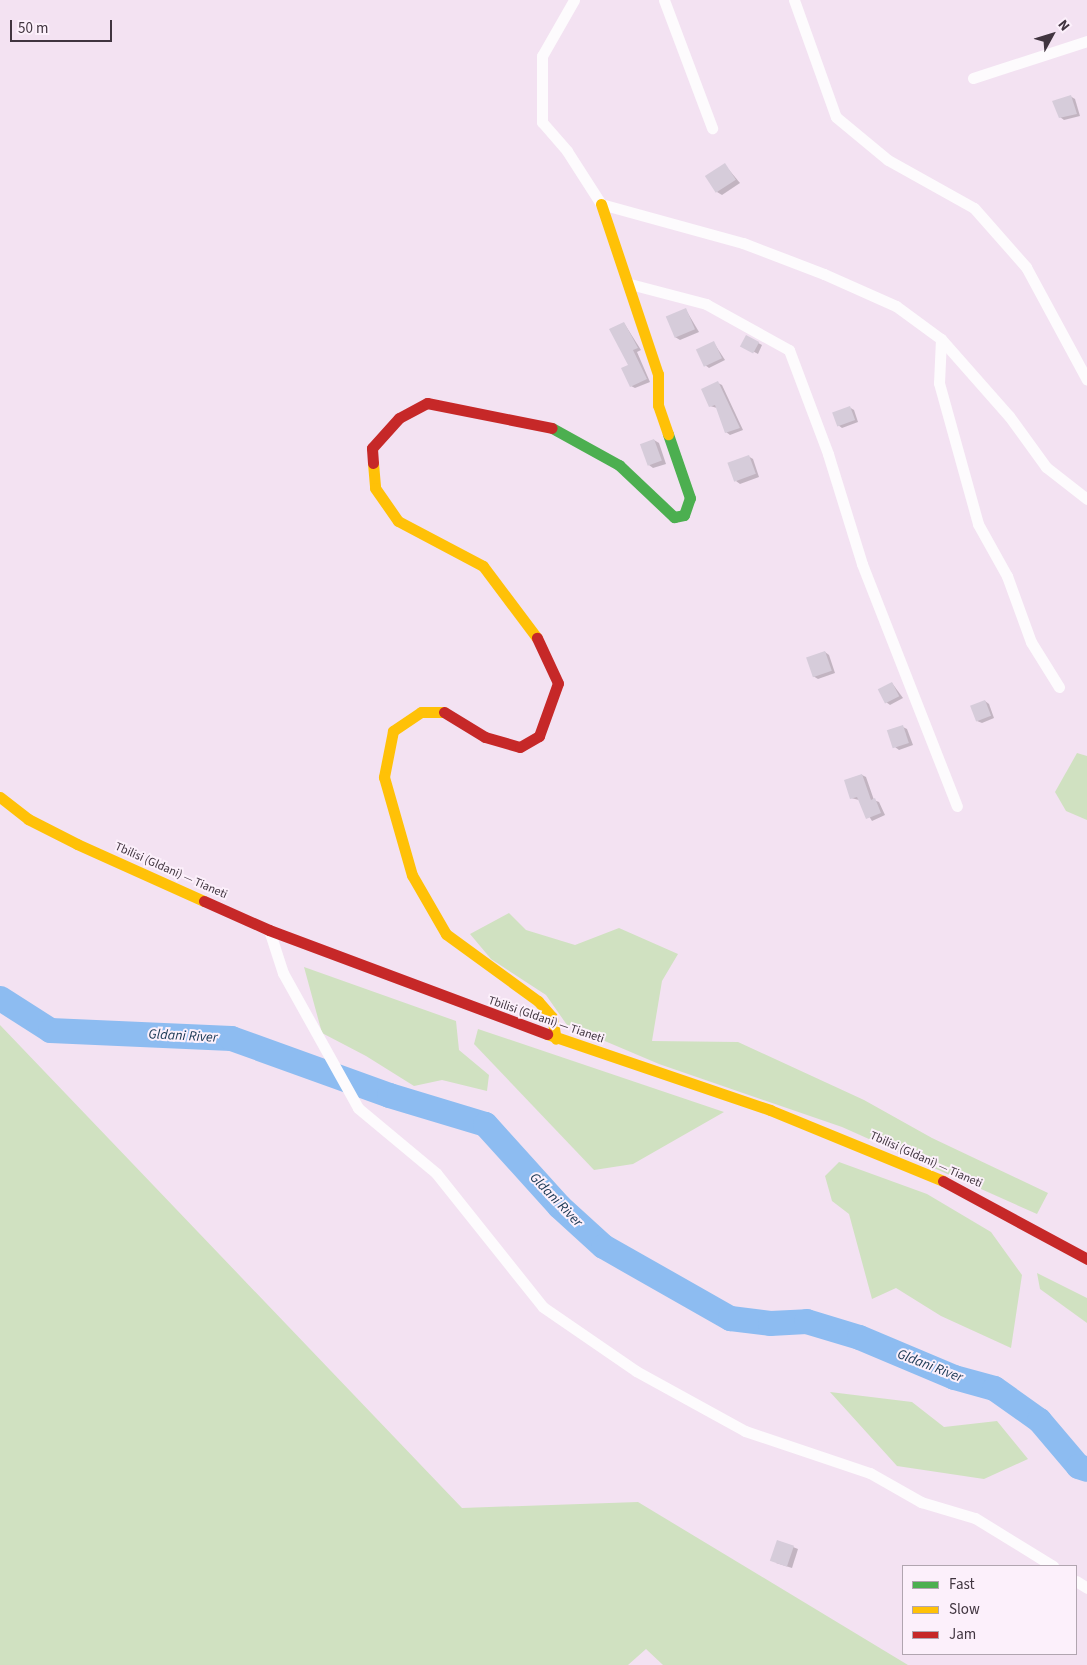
<!DOCTYPE html>
<html>
<head>
<meta charset="utf-8">
<style>
  body { margin:0 }
  #map { position:relative; width:1087px; height:1665px; overflow:hidden; background:#f3e2f2; font-family:"Source Sans 3",sans-serif }
  div>[style] { position:absolute }
  [style*='--x'] { left:calc(var(--x)*1px); top:calc(var(--y)*1px); width:calc(var(--w)*1px); rotate:calc(var(--a)*1deg) }
  .green>* { inset:0; background:#d0e1c1 }
  .shadow>* { inset:0; background:#0003 }
  .river>* { height:25px; margin:-12.5px; padding:0 12.5px; transform-origin:12.5px; border-radius:12.5px; background:#8dbcf1 }
  .building>* { inset:0; background:#d6ccda; transform-origin:0 0 }
  .street>* { height:11px; margin:-5.5px; padding:0 5.5px; transform-origin:5.5px; border-radius:5.5px; background:#fdfbfd }
  .fast>* { height:11px; margin:-5.5px; padding:0 5.5px; transform-origin:5.5px; border-radius:5.5px; background:#4caf50 }
  .slow>* { height:11px; margin:-5.5px; padding:0 5.5px; transform-origin:5.5px; border-radius:5.5px; background:#ffc107 }
  .jam>* { height:11px; margin:-5.5px; padding:0 5.5px; transform-origin:5.5px; border-radius:5.5px; background:#c62828 }
  span { translate:-50% -50%; white-space:nowrap; text-align:center; line-height:1.15; -webkit-text-stroke:4px #fcf0fb; paint-order:stroke }
  .street-label { font-size:12px; color:#40343f }
  .water-label { font-size:14px; color:#163551; font-style:italic }
  .legend { position:absolute; left:902px; top:1565px; width:175px; height:90px; box-sizing:border-box; background:#fcf0fb; border:1px solid #b1a5b0; margin:0; padding:6px 9px; list-style:none; font-size:15px; color:#40343f }
  .legend li { display:flex; align-items:center; gap:10px; height:25px }
  .legend b { width:25px; border:1px solid #b1a5b0 }
  .north { position:absolute; left:1027px; top:10px; width:50px; height:50px; -webkit-text-stroke:4px #fcf0fb; paint-order:stroke; rotate:51deg; font-size:14px; font-weight:700; line-height:20px; text-align:center; color:#40343f }
  .north::after { content:''; display:block; margin:auto; width:18px; height:22px; background:#40343f; clip-path:polygon(50% 0,100% 100%,50% 72%,0 100%) }
  .scale { position:absolute; left:10px; top:20px; width:102px; height:22px; box-sizing:border-box; border:2px solid #40343f; border-top:0; padding-left:6px; font-size:15px; line-height:18px; white-space:nowrap; color:#40343f; -webkit-text-stroke:4px #fcf0fb; paint-order:stroke }
</style>
</head>
<body>
<div id="map">
  <div class="green">
    <div style="clip-path:polygon(1077px 753px,1087px 756px,1087px 820px,1066px 811px,1055px 792px)"></div>
    <div style="clip-path:polygon(509px 913px,526px 930px,575px 945px,619px 928px,678px 954px,662px 981px,652px 1041px,738px 1042px,864px 1100px,932px 1138px,1048px 1193px,1037px 1214px,842px 1127px,659px 1064px,567px 1025px,546px 995px,491px 959px,470px 934px)"></div>
    <div style="clip-path:polygon(304px 967px,456px 1021px,459px 1050px,489px 1075px,487px 1091px,442px 1080px,414px 1086px,366px 1056px,322px 1033px)"></div>
    <div style="clip-path:polygon(0 1025px,462px 1508px,638px 1502px,908px 1665px,663px 1665px,646px 1649px,628px 1665px,0 1665px)"></div>
    <div style="clip-path:polygon(478px 1029px,724px 1112px,633px 1164px,594px 1170px,474px 1044px)"></div>
    <div style="clip-path:polygon(839px 1162px,927px 1194px,991px 1232px,1022px 1275px,1011px 1348px,941px 1316px,896px 1288px,872px 1299px,849px 1214px,832px 1201px,825px 1176px)"></div>
    <div style="clip-path:polygon(1037px 1273px,1087px 1298px,1087px 1323px,1040px 1289px)"></div>
    <div style="clip-path:polygon(830px 1392px,912px 1402px,944px 1427px,997px 1421px,1028px 1459px,984px 1479px,897px 1466px)"></div>
  </div>
  <div class="shadow">
    <div style="clip-path:polygon(1070px 96px,1075px 99px,1080px 116px,1064px 120px,1060px 117px)"></div>
    <div style="clip-path:polygon(725px 165px,740px 183px,722px 195px,717px 192px)"></div>
    <div style="clip-path:polygon(686px 310px,699px 332px,680px 340px,675px 337px)"></div>
    <div style="clip-path:polygon(624px 323px,641px 350px,637px 352px,650px 382px,635px 388px,631px 386px)"></div>
    <div style="clip-path:polygon(747px 337px,762px 345px,758px 354px,747px 348px)"></div>
    <div style="clip-path:polygon(714px 343px,725px 360px,709px 368px,705px 365px)"></div>
    <div style="clip-path:polygon(718px 383px,722px 385px,743px 430px,730px 435px,726px 432px,717px 408px,710px 406px)"></div>
    <div style="clip-path:polygon(849px 407px,854px 410px,858px 422px,842px 428px,838px 425px)"></div>
    <div style="clip-path:polygon(654px 440px,659px 443px,666px 464px,653px 468px,649px 465px)"></div>
    <div style="clip-path:polygon(748px 456px,753px 459px,759px 477px,740px 484px,736px 481px)"></div>
    <div style="clip-path:polygon(825px 652px,829px 655px,835px 673px,818px 679px,813px 676px)"></div>
    <div style="clip-path:polygon(892px 683px,903px 698px,890px 705px,886px 702px)"></div>
    <div style="clip-path:polygon(985px 701px,989px 704px,994px 718px,982px 723px,977px 721px)"></div>
    <div style="clip-path:polygon(903px 727px,907px 729px,913px 745px,899px 750px,895px 747px)"></div>
    <div style="clip-path:polygon(862px 775px,866px 777px,874px 800px,879px 802px,885px 815px,872px 821px,859px 800px,851px 798px)"></div>
    <div style="clip-path:polygon(778px 1541px,798px 1549px,792px 1568px,776px 1563px)"></div>
  </div>
  <div class="river">
    <div style="--x:0;--y:998;--w:59;--a:32.6"></div>
    <div style="--x:50;--y:1030;--w:181;--a:2.5"></div>
    <div style="--x:231;--y:1038;--w:168;--a:19.8"></div>
    <div style="--x:389;--y:1095;--w:100;--a:16.8"></div>
    <div style="--x:485;--y:1124;--w:110;--a:47.9"></div>
    <div style="--x:559;--y:1206;--w:59;--a:42.3"></div>
    <div style="--x:603;--y:1246;--w:146;--a:29.6"></div>
    <div style="--x:730;--y:1318;--w:40;--a:7.1"></div>
    <div style="--x:770;--y:1323;--w:36;--a:-3"></div>
    <div style="--x:806;--y:1321;--w:55;--a:16.8"></div>
    <div style="--x:859;--y:1337;--w:103;--a:22.8"></div>
    <div style="--x:954;--y:1377;--w:41;--a:15.4"></div>
    <div style="--x:994;--y:1388;--w:55;--a:35.4"></div>
    <div style="--x:1039;--y:1420;--w:60;--a:49.7"></div>
    <div style="--x:1078;--y:1466;--w:9;--a:18"></div>
  </div>
  <div class="building">
    <div style="clip-path:polygon(1071px 95px,1077px 114px,1059px 118px,1052px 101px)"></div>
    <div style="left:725px;top:163px;width:20px;height:24px;rotate:57deg"></div>
    <div style="left:686px;top:308px;width:23px;height:22px;rotate:67deg"></div>
    <div style="clip-path:polygon(624px 322px,638px 348px,633px 350px,647px 379px,630px 387px,621px 368px,628px 365px,609px 329px)"></div>
    <div style="left:746px;top:335px;width:15px;height:13px;rotate:28deg"></div>
    <div style="left:714px;top:341px;width:19px;height:20px;rotate:65deg"></div>
    <div style="clip-path:polygon(718px 381px,740px 428px,725px 433px,715px 405px,709px 407px,701px 389px)"></div>
    <div style="left:850px;top:406px;width:15px;height:19px;rotate:70deg"></div>
    <div style="left:654px;top:439px;width:23px;height:15px;rotate:70deg"></div>
    <div style="left:749px;top:455px;width:20px;height:23px;rotate:70deg"></div>
    <div style="left:825px;top:651px;width:21px;height:20px;rotate:71deg"></div>
    <div style="left:892px;top:682px;width:16px;height:16px;rotate:63deg"></div>
    <div style="left:985px;top:700px;width:17px;height:16px;rotate:69deg"></div>
    <div style="left:903px;top:725px;width:19px;height:17px;rotate:72deg"></div>
    <div style="clip-path:polygon(862px 774px,871px 800px,875px 798px,881px 813px,866px 819px,857px 797px,850px 799px,844px 780px)"></div>
    <div style="left:777px;top:1540px;width:18px;height:22px;rotate:19deg"></div>
  </div>
  <div class="street">
    <div style="--x:574;--y:0;--w:64;--a:119.7"></div>
    <div style="--x:542;--y:56;--w:66;--a:90"></div>
    <div style="--x:542;--y:122;--w:38;--a:49"></div>
    <div style="--x:567;--y:151;--w:63;--a:57.3"></div>
    <div style="--x:601;--y:204;--w:147;--a:15.4"></div>
    <div style="--x:743;--y:243;--w:87;--a:20.9"></div>
    <div style="--x:824;--y:274;--w:79;--a:24"></div>
    <div style="--x:896;--y:306;--w:56;--a:36.3"></div>
    <div style="--x:941;--y:339;--w:103;--a:48.6"></div>
    <div style="--x:1009;--y:416;--w:63;--a:54"></div>
    <div style="--x:1046;--y:467;--w:52;--a:38"></div>
    <div style="--x:664;--y:0;--w:137;--a:69.4"></div>
    <div style="--x:794;--y:0;--w:124;--a:70.3"></div>
    <div style="--x:836;--y:117;--w:67;--a:39.6"></div>
    <div style="--x:888;--y:160;--w:98;--a:29.2"></div>
    <div style="--x:974;--y:208;--w:79;--a:48.6"></div>
    <div style="--x:1026;--y:267;--w:128;--a:61.6"></div>
    <div style="--x:973;--y:78;--w:120;--a:-18"></div>
    <div style="--x:630;--y:284;--w:79;--a:14.7"></div>
    <div style="--x:706;--y:304;--w:95;--a:29"></div>
    <div style="--x:789;--y:350;--w:111;--a:69.4"></div>
    <div style="--x:828;--y:454;--w:115;--a:72.8"></div>
    <div style="--x:862;--y:564;--w:260;--a:68.6"></div>
    <div style="--x:941;--y:339;--w:44;--a:92.6"></div>
    <div style="--x:939;--y:383;--w:146;--a:74.5"></div>
    <div style="--x:978;--y:524;--w:60;--a:60.9"></div>
    <div style="--x:1007;--y:576;--w:70;--a:70"></div>
    <div style="--x:1031;--y:642;--w:53;--a:58.1"></div>
    <div style="--x:269;--y:930;--w:45;--a:72"></div>
    <div style="--x:283;--y:973;--w:154;--a:60.9"></div>
    <div style="--x:358;--y:1108;--w:102;--a:39.8"></div>
    <div style="--x:436;--y:1173;--w:171;--a:51.4"></div>
    <div style="--x:543;--y:1307;--w:113;--a:34.5"></div>
    <div style="--x:636;--y:1371;--w:124;--a:28.8"></div>
    <div style="--x:745;--y:1431;--w:132;--a:18.6"></div>
    <div style="--x:870;--y:1473;--w:59;--a:29.6"></div>
    <div style="--x:921;--y:1502;--w:56;--a:16.5"></div>
    <div style="--x:975;--y:1518;--w:92;--a:31.6"></div>
    <div style="--x:1076;--y:1581;--w:13;--a:32"></div>
  </div>
  <div class="fast">
    <div style="--x:552;--y:428;--w:77;--a:28.9"></div>
    <div style="--x:619;--y:465;--w:76;--a:43.4"></div>
    <div style="--x:674;--y:517;--w:10;--a:-11"></div>
    <div style="--x:684;--y:515;--w:18;--a:-71"></div>
    <div style="--x:690;--y:498;--w:68;--a:-109"></div>
  </div>
  <div class="slow">
    <div style="--x:601;--y:204;--w:179;--a:71.5"></div>
    <div style="--x:658;--y:374;--w:31;--a:90"></div>
    <div style="--x:658;--y:405;--w:31;--a:71"></div>
    <div style="--x:373;--y:463;--w:25;--a:85"></div>
    <div style="--x:375;--y:488;--w:40;--a:55.1"></div>
    <div style="--x:398;--y:521;--w:96;--a:27.9"></div>
    <div style="--x:483;--y:566;--w:90;--a:53.1"></div>
    <div style="--x:444;--y:712;--w:23;--a:180"></div>
    <div style="--x:421;--y:712;--w:34;--a:146"></div>
    <div style="--x:393;--y:731;--w:47;--a:101.1"></div>
    <div style="--x:384;--y:777;--w:102;--a:74.1"></div>
    <div style="--x:412;--y:875;--w:68;--a:60"></div>
    <div style="--x:446;--y:934;--w:114;--a:36.1"></div>
    <div style="--x:538;--y:1001;--w:21;--a:49"></div>
    <div style="--x:552;--y:1017;--w:22;--a:80"></div>
    <div style="--x:0;--y:797;--w:36;--a:38"></div>
    <div style="--x:28;--y:819;--w:55;--a:27"></div>
    <div style="--x:77;--y:844;--w:139;--a:24.2"></div>
    <div style="--x:547;--y:1034;--w:236;--a:18.8"></div>
    <div style="--x:770;--y:1110;--w:187;--a:22.3"></div>
  </div>
  <div class="jam">
    <div style="--x:373;--y:463;--w:15;--a:-94"></div>
    <div style="--x:372;--y:448;--w:40;--a:-48"></div>
    <div style="--x:399;--y:418;--w:32;--a:-28"></div>
    <div style="--x:427;--y:403;--w:127;--a:11.3"></div>
    <div style="--x:444;--y:712;--w:48;--a:31.4"></div>
    <div style="--x:485;--y:737;--w:36;--a:16"></div>
    <div style="--x:520;--y:747;--w:22;--a:-30"></div>
    <div style="--x:539;--y:736;--w:56;--a:-70.3"></div>
    <div style="--x:558;--y:683;--w:50;--a:-115"></div>
    <div style="--x:204;--y:901;--w:71;--a:24"></div>
    <div style="--x:269;--y:930;--w:297;--a:20.5"></div>
    <div style="--x:943;--y:1181;--w:164;--a:28.4"></div>
  </div>
  <div class="street-label">
    <span style="left:171px;top:871px;rotate:24deg">Tbilisi (Gldani) — Tianeti</span>
    <span style="left:546px;top:1020px;rotate:19deg">Tbilisi (Gldani) — Tianeti</span>
    <span style="left:926px;top:1160px;rotate:24deg">Tbilisi (Gldani) — Tianeti</span>
  </div>
  <div class="water-label">
    <span style="left:183px;top:1036px;rotate:3deg">Gldani River</span>
    <span style="left:556px;top:1200px;rotate:46deg">Gldani River</span>
    <span style="left:930px;top:1366px;rotate:21deg">Gldani River</span>
  </div>
  <ul class="legend">
  <li><b style="height:6px;background:#4caf50"></b>Fast</li>
  <li><b style="height:6px;background:#ffc107"></b>Slow</li>
  <li><b style="height:6px;background:#c62828"></b>Jam</li>
  </ul>
  <div class="north">N</div>
  <div class="scale">50 m</div>
</div>
</body>
</html>
